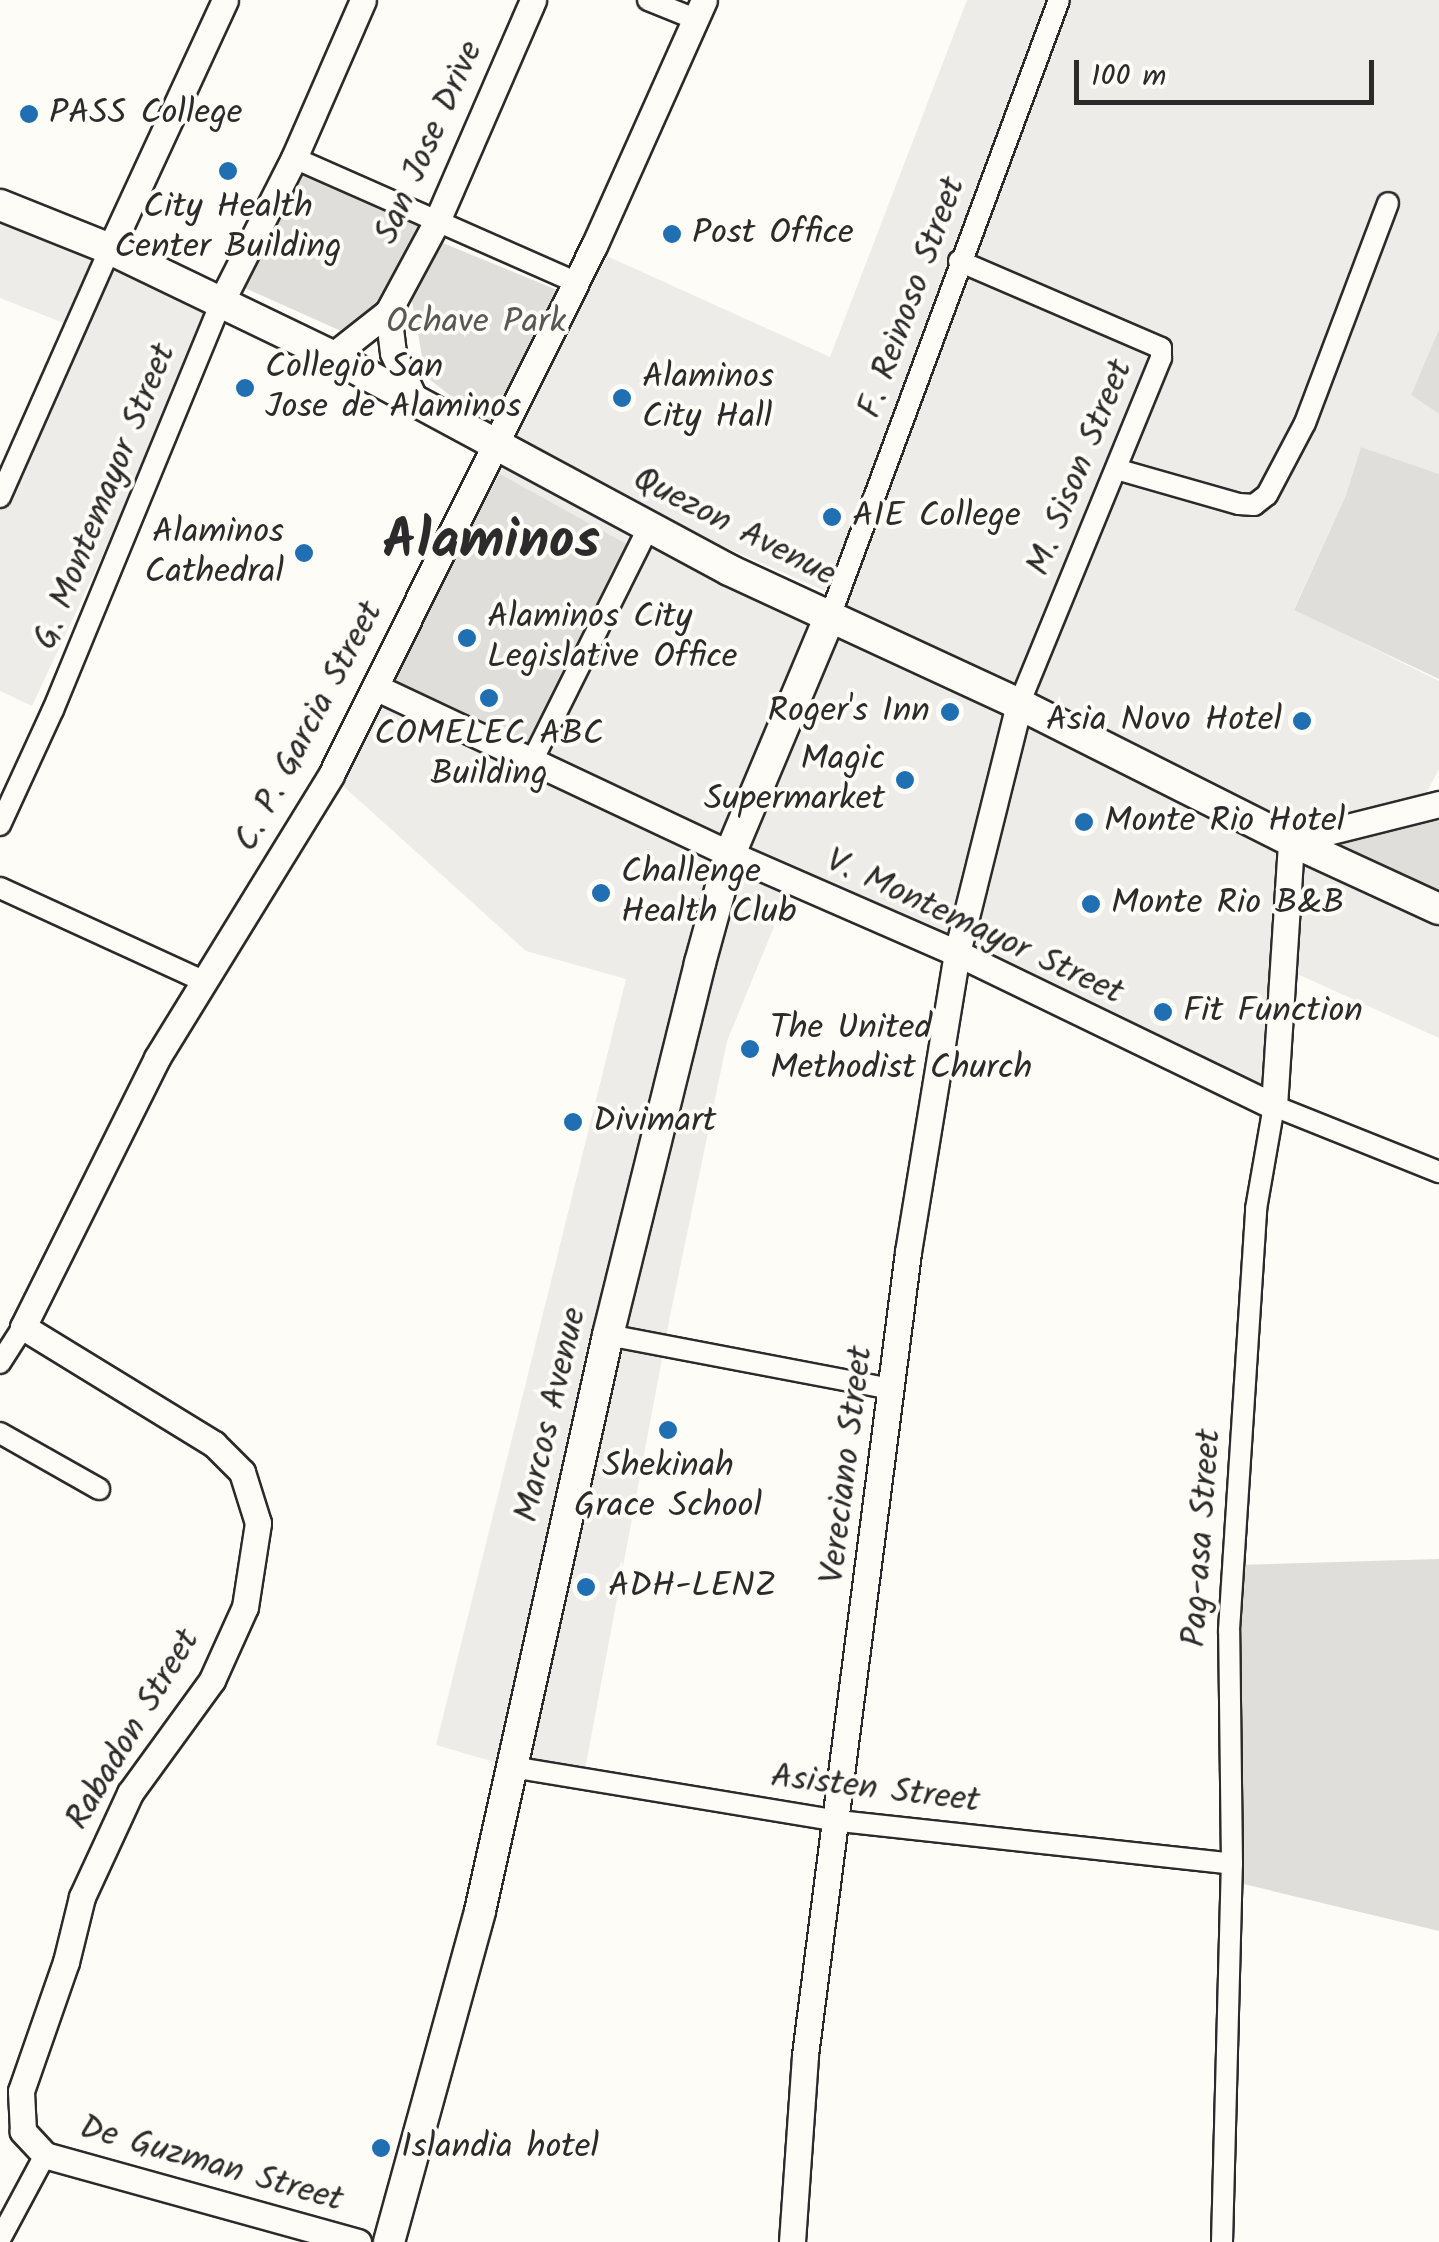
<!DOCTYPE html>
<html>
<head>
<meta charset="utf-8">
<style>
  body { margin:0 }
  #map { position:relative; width:1439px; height:2242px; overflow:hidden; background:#fdfcf7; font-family:Kalam,sans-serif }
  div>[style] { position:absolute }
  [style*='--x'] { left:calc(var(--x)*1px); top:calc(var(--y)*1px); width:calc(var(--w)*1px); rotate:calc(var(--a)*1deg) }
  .built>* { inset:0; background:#edece8 }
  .green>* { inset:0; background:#dfdeda; transform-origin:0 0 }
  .roads { filter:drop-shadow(2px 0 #2b2b2b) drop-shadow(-2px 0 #2b2b2b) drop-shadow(0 2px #2b2b2b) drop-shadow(0 -2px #2b2b2b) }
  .minor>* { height:20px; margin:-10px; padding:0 10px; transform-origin:10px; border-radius:10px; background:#fdfcf7 }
  .tertiary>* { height:25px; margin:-12.5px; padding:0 12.5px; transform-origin:12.5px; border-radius:12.5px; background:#fdfcf7 }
  .secondary>* { height:30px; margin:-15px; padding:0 15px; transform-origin:15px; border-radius:15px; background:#fdfcf7 }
  .dots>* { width:28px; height:28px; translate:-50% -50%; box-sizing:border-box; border:5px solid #fdfcf7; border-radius:50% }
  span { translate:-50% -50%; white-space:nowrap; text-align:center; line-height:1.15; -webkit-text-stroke:8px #fdfcf7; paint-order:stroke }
  .poi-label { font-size:35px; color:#2b2b2b }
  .left { translate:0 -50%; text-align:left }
  .right { translate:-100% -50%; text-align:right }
  .street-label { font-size:35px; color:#2b2b2b }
  .park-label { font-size:35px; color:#585857 }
  .town-label { font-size:55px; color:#2b2b2b; font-weight:700 }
  .scale { position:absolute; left:1074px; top:60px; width:300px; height:45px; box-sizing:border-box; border:5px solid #2b2b2b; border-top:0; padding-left:12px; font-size:30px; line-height:35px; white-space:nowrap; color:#2b2b2b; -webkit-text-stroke:8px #fdfcf7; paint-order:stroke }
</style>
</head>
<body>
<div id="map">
  <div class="built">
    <div style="clip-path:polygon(967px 0,1047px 0,954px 262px,825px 591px,675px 525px,508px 437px,598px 252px,830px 357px)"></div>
    <div style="clip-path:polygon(1059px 0,1439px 0,1439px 329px,1411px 395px,1439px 414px,1439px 474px,1361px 447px,1346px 495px,1294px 609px,1439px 681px,1439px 769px,1423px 799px,1439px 796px,1439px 1038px,1284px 968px,1274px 1106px,792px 883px,727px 1041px,670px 1316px,583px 1780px,512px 1767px,436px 1745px,626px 979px,526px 951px,331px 775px,494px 446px,828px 618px)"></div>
    <div style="clip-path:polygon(0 205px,221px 302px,32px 706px,0 691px,0 510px,79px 329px,0 298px)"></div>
  </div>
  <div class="green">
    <div style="clip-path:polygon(300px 171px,423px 227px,371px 317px,352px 336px,245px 288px)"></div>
    <div style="clip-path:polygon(438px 241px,562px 292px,491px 427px,429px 379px,422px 356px,412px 301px)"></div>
    <div style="clip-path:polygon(1439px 329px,1439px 414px,1411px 395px)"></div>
    <div style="clip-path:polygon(1361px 447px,1439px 474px,1439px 679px,1294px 610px,1346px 495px)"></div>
    <div style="left:500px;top:474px;width:166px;height:237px;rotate:29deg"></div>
    <div style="clip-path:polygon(1439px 817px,1439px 901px,1325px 847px,1392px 827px)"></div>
    <div style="clip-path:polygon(1439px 1559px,1439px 1931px,1231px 1881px,1234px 1565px)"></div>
  </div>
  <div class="roads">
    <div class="minor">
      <div style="--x:648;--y:0;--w:51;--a:22"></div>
      <div style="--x:294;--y:158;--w:307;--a:23.8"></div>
      <div style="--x:959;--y:261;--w:220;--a:23.3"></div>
      <div style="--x:1161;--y:348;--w:10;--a:90"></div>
      <div style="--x:1161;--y:358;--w:374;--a:112.3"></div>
      <div style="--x:1116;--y:469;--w:128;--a:15.9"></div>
      <div style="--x:1239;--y:504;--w:15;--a:4"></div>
      <div style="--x:1254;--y:505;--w:16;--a:-38"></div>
      <div style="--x:1267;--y:495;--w:81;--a:-62.2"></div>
      <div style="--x:1305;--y:423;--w:235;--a:-69.3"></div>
      <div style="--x:0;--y:497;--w:271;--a:-66.1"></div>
      <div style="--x:829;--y:619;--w:660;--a:-69.62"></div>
      <div style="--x:532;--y:761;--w:260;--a:-63.5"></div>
      <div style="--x:0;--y:825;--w:127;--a:-65.3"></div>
      <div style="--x:53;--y:710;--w:441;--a:-67.6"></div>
      <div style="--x:0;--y:888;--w:226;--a:24.6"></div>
      <div style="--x:608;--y:1335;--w:289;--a:10.8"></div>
      <div style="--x:0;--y:1363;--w:43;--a:-57.4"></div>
      <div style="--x:0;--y:1433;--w:114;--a:29.5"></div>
      <div style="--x:512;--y:1767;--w:331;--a:9.4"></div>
      <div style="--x:839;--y:1821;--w:395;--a:6.2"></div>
      <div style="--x:0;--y:2239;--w:95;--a:-61.8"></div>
      <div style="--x:1222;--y:2242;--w:378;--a:-88.5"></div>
      <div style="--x:1232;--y:1864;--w:234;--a:-90.7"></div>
      <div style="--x:1229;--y:1630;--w:422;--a:-86.3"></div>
      <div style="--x:1256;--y:1209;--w:105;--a:-80.1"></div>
      <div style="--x:1274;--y:1106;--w:178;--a:21.8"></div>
    </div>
    <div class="tertiary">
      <div style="--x:110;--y:249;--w:274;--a:-65.2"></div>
      <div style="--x:221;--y:302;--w:161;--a:-63.1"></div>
      <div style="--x:294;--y:158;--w:172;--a:-66.4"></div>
      <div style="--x:388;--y:312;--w:41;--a:83"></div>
      <div style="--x:393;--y:353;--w:52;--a:64.9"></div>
      <div style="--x:332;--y:356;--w:71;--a:-38.2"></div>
      <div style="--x:388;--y:312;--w:103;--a:-61.7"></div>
      <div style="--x:437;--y:221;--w:241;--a:-66.5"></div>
      <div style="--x:375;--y:687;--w:392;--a:25.2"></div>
      <div style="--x:730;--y:854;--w:248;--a:23.6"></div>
      <div style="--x:957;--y:953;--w:352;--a:25.8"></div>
      <div style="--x:1274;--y:1106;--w:266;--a:-86.3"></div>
      <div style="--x:1291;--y:841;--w:153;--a:-14"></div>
      <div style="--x:358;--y:2242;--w:325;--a:-164.5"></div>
      <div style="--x:45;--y:2155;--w:33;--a:-133"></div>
      <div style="--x:23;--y:2131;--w:40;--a:-92.9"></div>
      <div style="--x:21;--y:2091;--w:137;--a:-70.8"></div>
      <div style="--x:66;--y:1962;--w:67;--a:-76.2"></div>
      <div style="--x:82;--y:1897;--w:115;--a:-65.2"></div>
      <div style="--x:130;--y:1793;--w:140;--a:-54"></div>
      <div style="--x:212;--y:1680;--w:80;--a:-65.7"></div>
      <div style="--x:245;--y:1607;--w:85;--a:-81.2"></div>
      <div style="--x:258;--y:1523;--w:53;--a:-107.4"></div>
      <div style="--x:242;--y:1472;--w:40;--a:-135"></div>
      <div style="--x:214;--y:1444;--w:224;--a:-148.5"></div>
      <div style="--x:23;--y:1327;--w:301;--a:-63.5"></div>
      <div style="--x:157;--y:1058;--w:332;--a:-58.4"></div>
      <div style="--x:331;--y:775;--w:591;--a:-63.57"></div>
      <div style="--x:594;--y:246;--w:269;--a:-65.9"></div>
      <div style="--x:792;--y:2242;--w:187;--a:-86"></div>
      <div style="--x:805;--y:2055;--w:810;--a:-82.69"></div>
      <div style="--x:908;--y:1252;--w:303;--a:-80.7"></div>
      <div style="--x:957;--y:953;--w:257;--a:-76"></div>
    </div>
    <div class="secondary">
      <div style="--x:0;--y:205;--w:118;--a:21.8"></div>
      <div style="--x:110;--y:249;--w:246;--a:25.7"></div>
      <div style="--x:332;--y:356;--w:451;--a:28.3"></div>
      <div style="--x:729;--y:570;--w:319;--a:24.8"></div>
      <div style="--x:1019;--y:704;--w:305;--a:26.7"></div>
      <div style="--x:1291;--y:841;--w:163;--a:24.7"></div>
      <div style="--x:389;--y:2242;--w:343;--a:-74.6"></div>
      <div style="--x:480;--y:1911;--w:590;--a:-77.47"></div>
      <div style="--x:608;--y:1335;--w:383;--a:-76.1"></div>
      <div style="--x:700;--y:963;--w:113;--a:-74.6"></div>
      <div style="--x:730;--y:854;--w:255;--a:-67.2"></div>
    </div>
  </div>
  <div class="dots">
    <div style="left:29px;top:114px;background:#1f6fb2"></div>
    <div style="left:228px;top:171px;background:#1f6fb2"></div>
    <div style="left:672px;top:234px;background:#1f6fb2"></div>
    <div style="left:245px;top:388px;background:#1f6fb2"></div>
    <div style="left:622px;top:398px;background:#1f6fb2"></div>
    <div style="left:832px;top:517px;background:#1f6fb2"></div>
    <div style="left:304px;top:553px;background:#1f6fb2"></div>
    <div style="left:467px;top:638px;background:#1f6fb2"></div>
    <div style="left:489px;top:698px;background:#1f6fb2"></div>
    <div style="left:950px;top:712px;background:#1f6fb2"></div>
    <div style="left:1302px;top:721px;background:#1f6fb2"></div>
    <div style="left:905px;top:780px;background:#1f6fb2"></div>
    <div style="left:1084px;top:822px;background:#1f6fb2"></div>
    <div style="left:601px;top:893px;background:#1f6fb2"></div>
    <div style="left:1091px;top:904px;background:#1f6fb2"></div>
    <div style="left:1163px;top:1012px;background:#1f6fb2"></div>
    <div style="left:750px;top:1049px;background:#1f6fb2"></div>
    <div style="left:573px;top:1122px;background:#1f6fb2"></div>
    <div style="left:668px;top:1430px;background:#1f6fb2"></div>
    <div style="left:586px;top:1587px;background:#1f6fb2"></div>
    <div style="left:381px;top:2148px;background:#1f6fb2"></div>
  </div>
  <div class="poi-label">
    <span class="left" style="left:49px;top:114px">PASS College</span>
    <span style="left:228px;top:228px">City Health<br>Center Building</span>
    <span class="left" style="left:692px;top:234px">Post Office</span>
    <span class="left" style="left:265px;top:388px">Collegio San<br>Jose de Alaminos</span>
    <span class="left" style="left:642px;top:398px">Alaminos<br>City Hall</span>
    <span class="left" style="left:852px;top:517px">AIE College</span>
    <span class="right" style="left:284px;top:553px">Alaminos<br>Cathedral</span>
    <span class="left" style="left:487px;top:638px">Alaminos City<br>Legislative Office</span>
    <span class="right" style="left:930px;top:712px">Roger's Inn</span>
    <span class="right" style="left:1282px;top:721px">Asia Novo Hotel</span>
    <span style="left:489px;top:755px">COMELEC ABC<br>Building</span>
    <span class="right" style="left:885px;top:780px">Magic<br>Supermarket</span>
    <span class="left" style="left:1104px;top:822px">Monte Rio Hotel</span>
    <span class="left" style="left:621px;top:893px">Challenge<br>Health Club</span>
    <span class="left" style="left:1111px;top:904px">Monte Rio B&amp;B</span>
    <span class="left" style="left:1183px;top:1012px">Fit Function</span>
    <span class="left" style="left:770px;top:1049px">The United<br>Methodist Church</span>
    <span class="left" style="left:593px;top:1122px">Divimart</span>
    <span style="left:668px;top:1487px">Shekinah<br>Grace School</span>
    <span class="left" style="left:608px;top:1587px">ADH-LENZ</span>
    <span class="left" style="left:401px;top:2148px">Islandia hotel</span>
  </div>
  <div class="street-label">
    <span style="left:430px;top:143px;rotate:-66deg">San Jose Drive</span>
    <span style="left:913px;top:298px;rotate:-70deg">F. Reinoso Street</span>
    <span style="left:1081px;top:468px;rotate:-68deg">M. Sison Street</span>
    <span style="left:106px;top:497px;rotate:-68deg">G. Montemayor Street</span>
    <span style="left:734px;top:528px;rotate:27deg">Quezon Avenue</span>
    <span style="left:310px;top:727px;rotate:-62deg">C. P. Garcia Street</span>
    <span style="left:974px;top:928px;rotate:25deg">V. Montemayor Street</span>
    <span style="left:552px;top:1415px;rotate:-77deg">Marcos Avenue</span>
    <span style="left:848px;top:1465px;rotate:-83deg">Vereciano Street</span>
    <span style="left:1203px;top:1538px;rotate:-86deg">Pag-asa Street</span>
    <span style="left:134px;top:1730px;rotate:-59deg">Rabadon Street</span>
    <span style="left:875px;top:1790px;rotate:7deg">Asisten Street</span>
    <span style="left:211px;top:2165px;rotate:16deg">De Guzman Street</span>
  </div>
  <div class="park-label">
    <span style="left:476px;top:323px">Ochave Park</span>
  </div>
  <div class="town-label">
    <span style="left:491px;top:543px">Alaminos</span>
  </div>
  <div class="scale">100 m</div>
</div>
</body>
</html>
